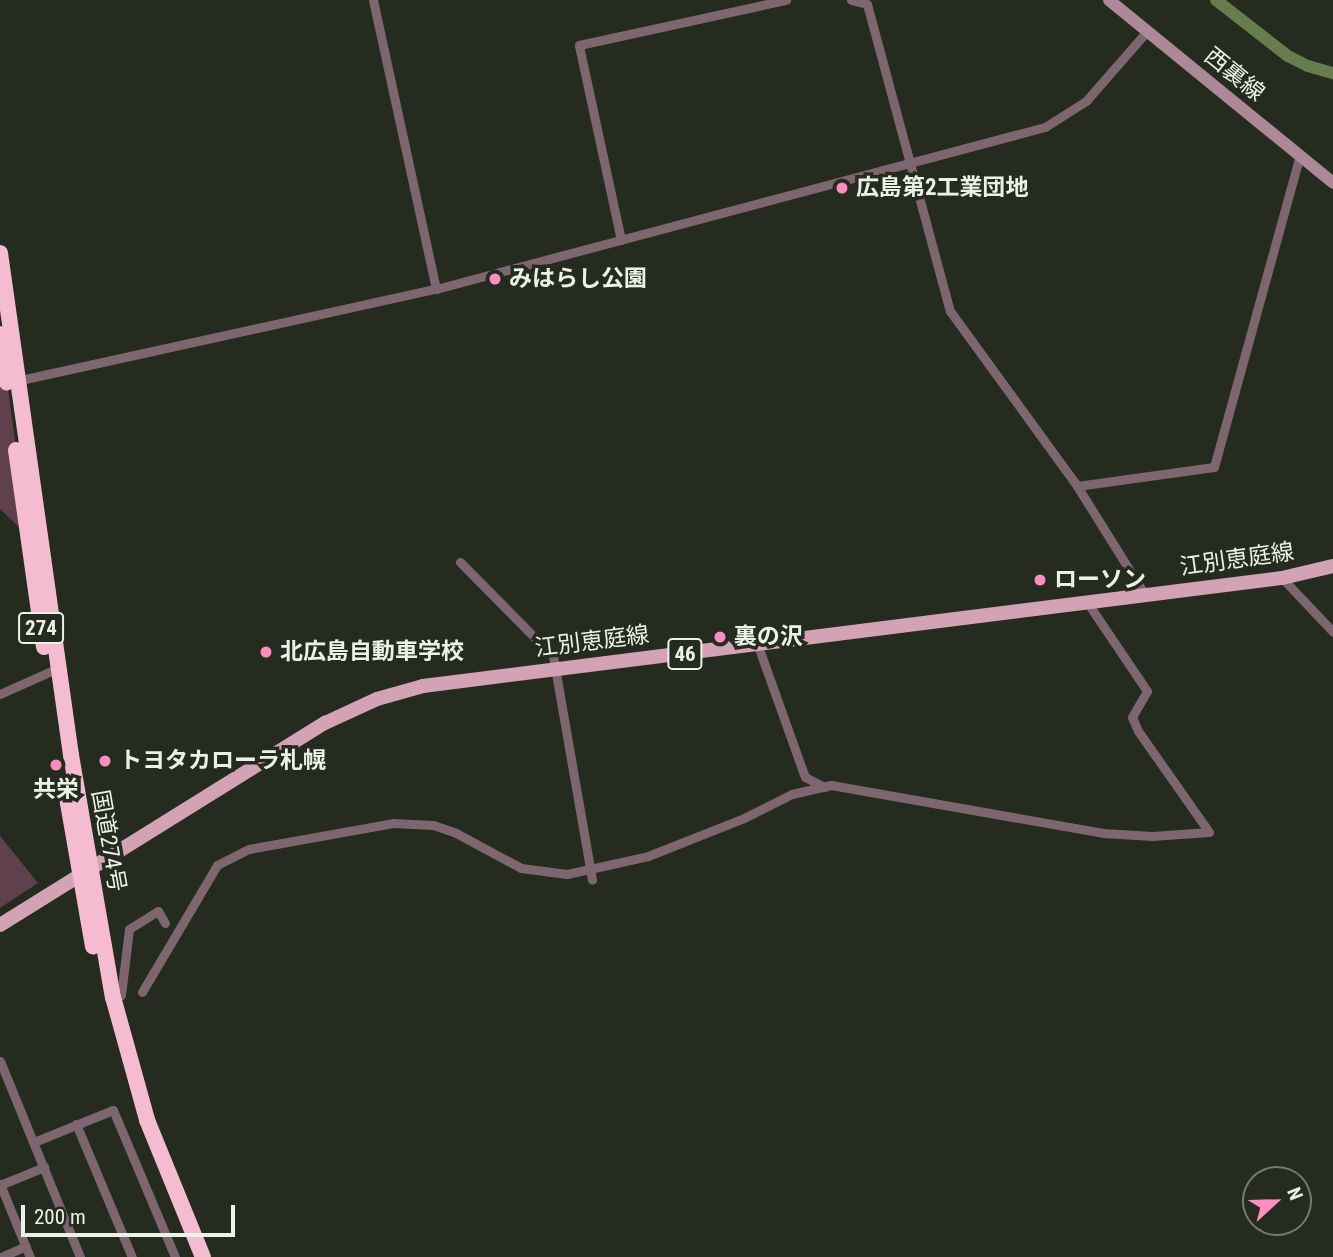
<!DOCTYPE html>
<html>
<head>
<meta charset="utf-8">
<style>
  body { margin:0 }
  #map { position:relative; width:1333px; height:1257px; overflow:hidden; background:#252b1f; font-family:"Roboto Condensed","Noto Sans JP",sans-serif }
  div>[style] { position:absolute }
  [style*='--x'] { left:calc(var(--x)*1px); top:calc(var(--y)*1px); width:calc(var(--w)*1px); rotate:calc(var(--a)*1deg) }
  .green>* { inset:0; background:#60404d }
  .river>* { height:12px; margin:-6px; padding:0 6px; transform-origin:6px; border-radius:6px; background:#687d4e }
  .street>* { height:9px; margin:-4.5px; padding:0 4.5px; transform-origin:4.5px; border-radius:4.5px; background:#7d666f }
  .secondary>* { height:12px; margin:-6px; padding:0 6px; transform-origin:6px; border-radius:6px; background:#ad8897 }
  .primary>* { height:14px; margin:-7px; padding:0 7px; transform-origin:7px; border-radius:7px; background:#d3a3b5 }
  .highway>* { height:16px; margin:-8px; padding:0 8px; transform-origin:8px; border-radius:8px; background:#f4bbd1 }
  .dots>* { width:19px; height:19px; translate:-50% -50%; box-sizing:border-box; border:4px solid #252b1f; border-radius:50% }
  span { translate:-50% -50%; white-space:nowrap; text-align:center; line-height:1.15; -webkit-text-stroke:7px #252b1f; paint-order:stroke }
  .shield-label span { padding:2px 5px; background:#252b1f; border:2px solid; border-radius:5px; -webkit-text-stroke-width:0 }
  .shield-label { font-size:21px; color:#ecf1e8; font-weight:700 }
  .street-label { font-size:23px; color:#ecf1e8 }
  .poi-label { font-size:23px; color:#ecf1e8; font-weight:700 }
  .left { translate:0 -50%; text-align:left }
  .north { position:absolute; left:1242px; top:1166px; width:70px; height:70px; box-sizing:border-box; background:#252b1f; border:2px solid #757a6f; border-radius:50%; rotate:68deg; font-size:19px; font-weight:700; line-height:28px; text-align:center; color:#ecf1e8 }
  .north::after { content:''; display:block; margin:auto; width:24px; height:32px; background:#fd8ebf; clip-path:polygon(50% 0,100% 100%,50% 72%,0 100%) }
  .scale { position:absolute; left:21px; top:1205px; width:214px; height:32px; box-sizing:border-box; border:4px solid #ecf1e8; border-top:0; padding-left:9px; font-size:21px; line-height:24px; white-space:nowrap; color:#ecf1e8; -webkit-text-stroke:5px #252b1f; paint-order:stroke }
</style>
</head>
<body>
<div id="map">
  <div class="green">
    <div style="clip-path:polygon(7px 382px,28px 536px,0 509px,0 383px)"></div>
    <div style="clip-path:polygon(0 836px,38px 883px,0 908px)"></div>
  </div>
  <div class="river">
    <div style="--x:1216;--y:0;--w:91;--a:37.9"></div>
    <div style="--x:1288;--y:56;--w:22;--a:27"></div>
    <div style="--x:1308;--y:66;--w:26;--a:16"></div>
  </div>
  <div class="street">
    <div style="--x:373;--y:0;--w:296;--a:77.7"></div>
    <div style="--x:851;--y:0;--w:16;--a:14"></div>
    <div style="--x:867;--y:4;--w:318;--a:74.9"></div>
    <div style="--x:950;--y:311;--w:216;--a:54"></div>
    <div style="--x:1077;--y:486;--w:138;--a:-7.9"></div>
    <div style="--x:1214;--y:467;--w:324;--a:-74.6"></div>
    <div style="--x:621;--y:240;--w:199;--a:-102.2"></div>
    <div style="--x:579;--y:45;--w:212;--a:-12.3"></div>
    <div style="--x:16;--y:381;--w:430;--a:-12.4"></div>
    <div style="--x:436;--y:289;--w:630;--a:-14.9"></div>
    <div style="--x:1045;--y:127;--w:49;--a:-32.4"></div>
    <div style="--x:1086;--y:101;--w:93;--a:-48.9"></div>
    <div style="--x:1077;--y:486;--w:128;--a:58"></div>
    <div style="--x:460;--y:562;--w:132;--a:45.3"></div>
    <div style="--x:553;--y:656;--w:227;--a:80.1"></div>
    <div style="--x:1282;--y:578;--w:74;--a:46.6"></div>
    <div style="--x:758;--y:646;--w:139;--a:70.3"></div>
    <div style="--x:805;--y:777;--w:22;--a:27"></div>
    <div style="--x:0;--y:694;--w:64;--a:-24.1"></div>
    <div style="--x:142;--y:992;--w:147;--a:-59.4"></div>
    <div style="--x:217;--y:865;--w:36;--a:-27"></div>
    <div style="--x:249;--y:849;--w:146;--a:-10.2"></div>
    <div style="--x:393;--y:823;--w:40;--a:2.9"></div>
    <div style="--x:433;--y:825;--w:24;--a:19"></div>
    <div style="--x:456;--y:833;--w:74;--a:28.3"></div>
    <div style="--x:521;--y:868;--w:46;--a:7.4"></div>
    <div style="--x:567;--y:874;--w:83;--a:-12.5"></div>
    <div style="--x:648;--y:856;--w:103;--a:-21.6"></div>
    <div style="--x:744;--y:818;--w:54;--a:-26.6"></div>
    <div style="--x:792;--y:794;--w:40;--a:-13"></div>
    <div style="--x:831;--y:785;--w:276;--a:10"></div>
    <div style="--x:1103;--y:833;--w:49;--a:3.5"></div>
    <div style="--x:1152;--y:836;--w:57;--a:-4"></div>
    <div style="--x:1209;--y:832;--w:123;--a:-125.1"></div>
    <div style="--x:1138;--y:731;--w:15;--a:-113"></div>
    <div style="--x:1132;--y:717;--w:30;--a:-60"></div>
    <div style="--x:1147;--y:691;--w:107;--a:-124"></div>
    <div style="--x:113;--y:997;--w:8;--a:-14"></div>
    <div style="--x:121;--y:995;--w:66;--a:-83.1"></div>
    <div style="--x:129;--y:929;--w:34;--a:-32"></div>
    <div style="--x:158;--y:911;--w:14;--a:60"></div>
    <div style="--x:0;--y:1061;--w:212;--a:67.8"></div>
    <div style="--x:76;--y:1124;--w:144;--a:67.2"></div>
    <div style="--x:34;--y:1142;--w:85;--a:-22.1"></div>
    <div style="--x:113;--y:1110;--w:160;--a:67.1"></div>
    <div style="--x:0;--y:1184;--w:79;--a:67.7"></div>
    <div style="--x:0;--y:1185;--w:48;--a:-22.2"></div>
    <div style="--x:1;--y:1257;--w:27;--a:-24"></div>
  </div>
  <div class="secondary">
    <div style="--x:1109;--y:0;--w:289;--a:39.2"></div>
  </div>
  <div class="primary">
    <div style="--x:0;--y:925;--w:383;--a:-31.9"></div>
    <div style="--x:325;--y:723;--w:57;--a:-24.8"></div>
    <div style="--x:377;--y:699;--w:48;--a:-15.8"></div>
    <div style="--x:423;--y:686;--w:866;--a:-7.17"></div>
    <div style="--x:1282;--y:578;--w:52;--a:-13.2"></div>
  </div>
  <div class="highway">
    <div style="--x:0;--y:253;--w:507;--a:81.95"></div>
    <div style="--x:71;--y:755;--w:246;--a:80.2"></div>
    <div style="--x:113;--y:997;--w:128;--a:74.5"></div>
    <div style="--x:147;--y:1120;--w:148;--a:67.8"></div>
    <div style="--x:0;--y:334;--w:49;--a:81.9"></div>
    <div style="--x:16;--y:450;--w:199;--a:81.9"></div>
    <div style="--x:65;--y:786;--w:163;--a:80.1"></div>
  </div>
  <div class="dots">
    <div style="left:842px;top:188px;background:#fd8ebf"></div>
    <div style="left:495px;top:279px;background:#fd8ebf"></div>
    <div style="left:1040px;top:580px;background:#fd8ebf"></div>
    <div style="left:720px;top:637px;background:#fd8ebf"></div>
    <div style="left:266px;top:652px;background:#fd8ebf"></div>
    <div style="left:105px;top:761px;background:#fd8ebf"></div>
    <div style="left:56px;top:765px;background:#fd8ebf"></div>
  </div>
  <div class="shield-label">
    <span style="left:41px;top:628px">274</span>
    <span style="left:685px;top:654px">46</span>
  </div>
  <div class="street-label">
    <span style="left:1234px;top:75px;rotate:39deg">西裏線</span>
    <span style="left:1237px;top:560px;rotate:-8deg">江別恵庭線</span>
    <span style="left:592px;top:642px;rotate:-7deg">江別恵庭線</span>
    <span style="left:108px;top:841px;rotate:80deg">国道274号</span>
  </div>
  <div class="poi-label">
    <span class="left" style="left:856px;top:188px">広島第2工業団地</span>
    <span class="left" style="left:509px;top:279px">みはらし公園</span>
    <span class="left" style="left:1054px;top:580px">ローソン</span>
    <span class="left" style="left:734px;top:637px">裏の沢</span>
    <span class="left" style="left:280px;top:652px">北広島自動車学校</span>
    <span class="left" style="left:119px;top:761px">トヨタカローラ札幌</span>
    <span style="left:56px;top:790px">共栄</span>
  </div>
  <div class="north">N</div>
  <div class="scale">200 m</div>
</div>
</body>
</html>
